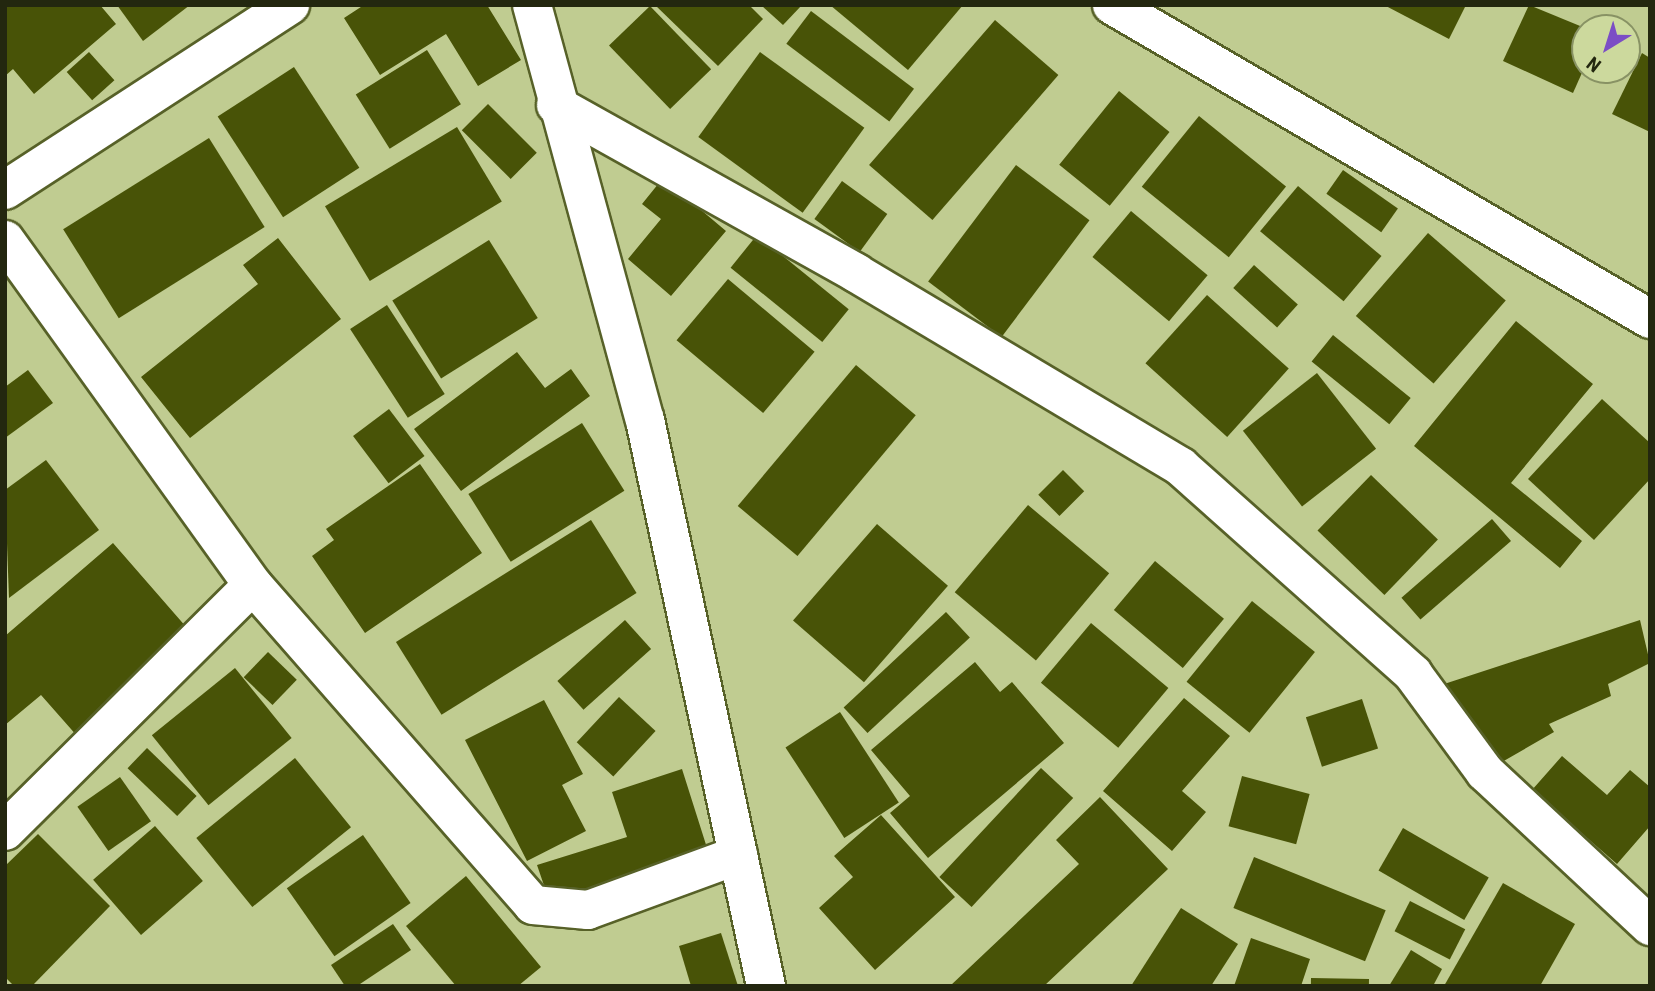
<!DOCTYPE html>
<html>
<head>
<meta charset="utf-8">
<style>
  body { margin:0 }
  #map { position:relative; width:1655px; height:991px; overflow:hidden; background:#c0cc91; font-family:"Roboto Condensed",sans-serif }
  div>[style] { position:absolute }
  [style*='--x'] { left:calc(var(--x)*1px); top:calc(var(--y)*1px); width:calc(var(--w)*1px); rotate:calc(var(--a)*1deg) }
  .building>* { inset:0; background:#485307; transform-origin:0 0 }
  .roads { filter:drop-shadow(2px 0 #576128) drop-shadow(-2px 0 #576128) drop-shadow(0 2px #576128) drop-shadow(0 -2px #576128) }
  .minor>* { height:38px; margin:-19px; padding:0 19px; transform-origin:19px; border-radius:19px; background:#fff }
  span { translate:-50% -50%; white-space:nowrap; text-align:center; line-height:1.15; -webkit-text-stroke:7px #ccd99d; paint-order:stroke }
  .frame { position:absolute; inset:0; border:7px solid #23270f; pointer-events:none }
  .north { position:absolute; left:1571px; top:14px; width:70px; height:70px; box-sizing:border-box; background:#ccd99d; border:2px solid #889264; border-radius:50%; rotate:218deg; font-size:19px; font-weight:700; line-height:28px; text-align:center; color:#23270f }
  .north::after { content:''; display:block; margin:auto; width:24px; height:32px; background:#7b4dc5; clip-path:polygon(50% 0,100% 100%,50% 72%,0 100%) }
</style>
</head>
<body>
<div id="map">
  <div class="building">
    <div style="clip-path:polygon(5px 5px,100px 5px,116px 24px,34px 94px,13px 69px,5px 76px)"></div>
    <div style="clip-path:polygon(117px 5px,190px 5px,143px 41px)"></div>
    <div style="clip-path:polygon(364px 5px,487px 5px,521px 60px,478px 86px,446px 34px,380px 75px,344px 18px)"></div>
    <div style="clip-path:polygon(655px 5px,749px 5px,763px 19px,718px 66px)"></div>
    <div style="clip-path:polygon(761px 5px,802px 5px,783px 25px)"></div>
    <div style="clip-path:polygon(830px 5px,963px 5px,908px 70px)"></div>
    <div style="clip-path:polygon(1384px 5px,1466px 5px,1449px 39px)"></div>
    <div style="clip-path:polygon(1529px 5px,1585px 28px,1585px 66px,1573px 93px,1503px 61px)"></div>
    <div style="left:650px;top:6px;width:88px;height:57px;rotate:46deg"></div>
    <div style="left:811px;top:11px;width:129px;height:41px;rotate:37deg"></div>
    <div style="left:995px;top:20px;width:84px;height:192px;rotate:41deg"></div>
    <div style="left:427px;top:50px;width:64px;height:84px;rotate:58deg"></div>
    <div style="left:89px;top:52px;width:38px;height:30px;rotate:48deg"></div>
    <div style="left:760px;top:52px;width:129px;height:105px;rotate:36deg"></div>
    <div style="clip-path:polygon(1642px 53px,1650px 58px,1650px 132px,1612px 114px)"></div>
    <div style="left:294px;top:67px;width:120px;height:91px;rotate:57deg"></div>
    <div style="left:1119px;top:91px;width:65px;height:95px;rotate:39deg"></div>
    <div style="left:488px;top:104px;width:69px;height:37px;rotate:45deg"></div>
    <div style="left:1199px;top:116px;width:112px;height:91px;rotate:39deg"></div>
    <div style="left:457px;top:127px;width:87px;height:154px;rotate:59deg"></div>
    <div style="left:209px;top:138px;width:105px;height:172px;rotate:58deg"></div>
    <div style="left:1016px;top:165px;width:92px;height:146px;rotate:37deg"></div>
    <div style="left:1343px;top:170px;width:67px;height:29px;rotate:35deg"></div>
    <div style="clip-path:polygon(663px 178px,726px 231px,671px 296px,628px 259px,661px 219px,642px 204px)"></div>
    <div style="left:842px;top:181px;width:56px;height:47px;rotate:36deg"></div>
    <div style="left:1298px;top:186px;width:109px;height:59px;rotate:40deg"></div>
    <div style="left:1131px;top:211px;width:100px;height:60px;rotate:40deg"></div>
    <div style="left:1428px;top:233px;width:103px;height:110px;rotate:41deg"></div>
    <div style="left:757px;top:235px;width:118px;height:42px;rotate:39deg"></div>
    <div style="clip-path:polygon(278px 238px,341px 319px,190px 438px,141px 377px,258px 284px,243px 265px)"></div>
    <div style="left:489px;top:240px;width:92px;height:114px;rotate:58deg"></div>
    <div style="left:1254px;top:265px;width:59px;height:31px;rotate:42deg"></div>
    <div style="left:728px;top:279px;width:113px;height:80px;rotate:40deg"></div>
    <div style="left:1207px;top:295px;width:110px;height:92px;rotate:42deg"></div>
    <div style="left:387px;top:305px;width:106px;height:44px;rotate:57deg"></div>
    <div style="clip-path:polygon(1516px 321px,1593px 384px,1511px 483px,1582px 541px,1560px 568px,1414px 446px)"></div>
    <div style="left:1333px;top:335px;width:100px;height:34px;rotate:39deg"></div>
    <div style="clip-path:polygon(517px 352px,545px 388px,571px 369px,590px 396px,461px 491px,414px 429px)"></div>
    <div style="left:856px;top:365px;width:78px;height:184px;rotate:40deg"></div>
    <div style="clip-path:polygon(28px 370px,53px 403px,5px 438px,5px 387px)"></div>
    <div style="left:1317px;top:373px;width:96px;height:94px;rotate:52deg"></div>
    <div style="clip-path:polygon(1602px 399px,1650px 443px,1650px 479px,1594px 540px,1528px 479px)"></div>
    <div style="left:389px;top:409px;width:59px;height:45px;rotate:53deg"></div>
    <div style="left:582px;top:423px;width:80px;height:134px;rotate:58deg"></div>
    <div style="clip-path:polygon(46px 460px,99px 530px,9px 598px,5px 490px)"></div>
    <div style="clip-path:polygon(420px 464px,482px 553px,365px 633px,312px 556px,334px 540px,326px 529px)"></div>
    <div style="left:1063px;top:470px;width:30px;height:35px;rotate:45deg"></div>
    <div style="left:1371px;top:475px;width:93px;height:77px;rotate:44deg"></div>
    <div style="left:1028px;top:505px;width:106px;height:114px;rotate:40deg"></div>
    <div style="left:1492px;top:519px;width:29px;height:120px;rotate:49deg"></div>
    <div style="left:591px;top:520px;width:86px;height:230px;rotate:58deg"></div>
    <div style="left:877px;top:524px;width:94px;height:128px;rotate:41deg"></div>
    <div style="clip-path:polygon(113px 543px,194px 636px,78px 737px,41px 695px,5px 725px,5px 636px)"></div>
    <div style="left:1155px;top:561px;width:90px;height:64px;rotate:40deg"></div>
    <div style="left:1252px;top:601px;width:81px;height:104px;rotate:39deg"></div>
    <div style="left:946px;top:612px;width:35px;height:140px;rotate:47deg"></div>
    <div style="left:625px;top:620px;width:39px;height:91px;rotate:48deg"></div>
    <div style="clip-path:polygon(1640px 620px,1650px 663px,1608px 684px,1611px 696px,1549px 724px,1554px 732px,1502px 762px,1438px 686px)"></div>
    <div style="left:1091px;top:623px;width:101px;height:78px;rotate:40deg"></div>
    <div style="left:268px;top:652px;width:40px;height:35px;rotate:44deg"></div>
    <div style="clip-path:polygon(975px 662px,1000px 692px,1012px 682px,1064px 743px,928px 858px,890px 813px,910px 796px,871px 750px)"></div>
    <div style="left:235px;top:668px;width:90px;height:107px;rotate:51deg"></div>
    <div style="left:619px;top:697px;width:50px;height:62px;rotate:43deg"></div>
    <div style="clip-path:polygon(1184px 698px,1230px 736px,1182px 791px,1206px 812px,1172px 851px,1103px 791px)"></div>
    <div style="left:1362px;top:699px;width:52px;height:59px;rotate:72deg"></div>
    <div style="clip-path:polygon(544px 700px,583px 774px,562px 785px,586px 831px,527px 861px,465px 740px)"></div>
    <div style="left:840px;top:712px;width:108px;height:65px;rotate:57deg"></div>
    <div style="left:147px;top:748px;width:69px;height:28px;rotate:44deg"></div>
    <div style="clip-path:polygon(1562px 756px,1607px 795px,1630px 770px,1650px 787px,1650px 826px,1617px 864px,1532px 790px)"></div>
    <div style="left:295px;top:758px;width:89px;height:127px;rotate:51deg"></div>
    <div style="left:1041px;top:768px;width:44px;height:149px;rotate:43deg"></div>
    <div style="clip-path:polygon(682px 769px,708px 851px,549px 900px,537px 865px,627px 837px,612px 792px)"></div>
    <div style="left:1242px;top:776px;width:70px;height:52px;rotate:15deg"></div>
    <div style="left:120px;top:777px;width:54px;height:52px;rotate:55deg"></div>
    <div style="clip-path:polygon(1100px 797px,1168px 869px,1044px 986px,950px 986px,1079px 864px,1056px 840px)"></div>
    <div style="clip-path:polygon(881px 815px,955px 897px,875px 970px,819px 908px,853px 877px,834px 856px)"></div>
    <div style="left:155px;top:826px;width:73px;height:82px;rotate:49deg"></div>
    <div style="left:1403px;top:828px;width:99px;height:49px;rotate:30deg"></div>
    <div style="clip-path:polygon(38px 834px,110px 906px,32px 986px,14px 986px,5px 977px,5px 866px)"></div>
    <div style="left:363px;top:835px;width:83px;height:93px;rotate:55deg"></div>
    <div style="left:1254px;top:857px;width:142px;height:55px;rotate:22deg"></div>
    <div style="clip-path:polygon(466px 876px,541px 967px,518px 986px,456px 986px,406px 926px)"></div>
    <div style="clip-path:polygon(1503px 883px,1575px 924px,1540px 986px,1444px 986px)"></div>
    <div style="left:1410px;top:901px;width:62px;height:34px;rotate:27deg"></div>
    <div style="clip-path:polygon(1181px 908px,1238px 944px,1211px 986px,1131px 986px)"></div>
    <div style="clip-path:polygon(393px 924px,411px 950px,357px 986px,345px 986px,331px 965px)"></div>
    <div style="clip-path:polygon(721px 933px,738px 986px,691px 986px,679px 946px)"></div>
    <div style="clip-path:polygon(1251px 938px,1310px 959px,1301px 986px,1234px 986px)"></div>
    <div style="clip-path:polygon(1411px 950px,1442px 969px,1433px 986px,1389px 986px)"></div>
    <div style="left:1311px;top:978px;width:58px;height:8px;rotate:1deg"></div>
  </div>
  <div class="roads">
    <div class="minor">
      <div style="--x:532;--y:5;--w:430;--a:74.8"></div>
      <div style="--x:645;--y:420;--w:579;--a:77.93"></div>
      <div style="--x:1112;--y:5;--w:623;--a:30.27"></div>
      <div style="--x:556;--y:105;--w:344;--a:29.2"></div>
      <div style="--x:856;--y:273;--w:378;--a:30.8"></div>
      <div style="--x:1181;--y:467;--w:311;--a:41.7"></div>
      <div style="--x:1413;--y:674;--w:122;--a:53.7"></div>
      <div style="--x:1485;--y:772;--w:226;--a:43"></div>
      <div style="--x:5;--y:190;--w:340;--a:-33"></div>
      <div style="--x:5;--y:240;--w:425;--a:54.3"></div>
      <div style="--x:253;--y:585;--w:425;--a:48.8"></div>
      <div style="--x:533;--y:905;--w:55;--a:5.2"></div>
      <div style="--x:588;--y:910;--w:160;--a:-20.1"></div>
      <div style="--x:5;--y:831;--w:349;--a:-44.8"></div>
    </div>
  </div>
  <div class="frame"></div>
  <div class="north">N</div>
</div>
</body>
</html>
